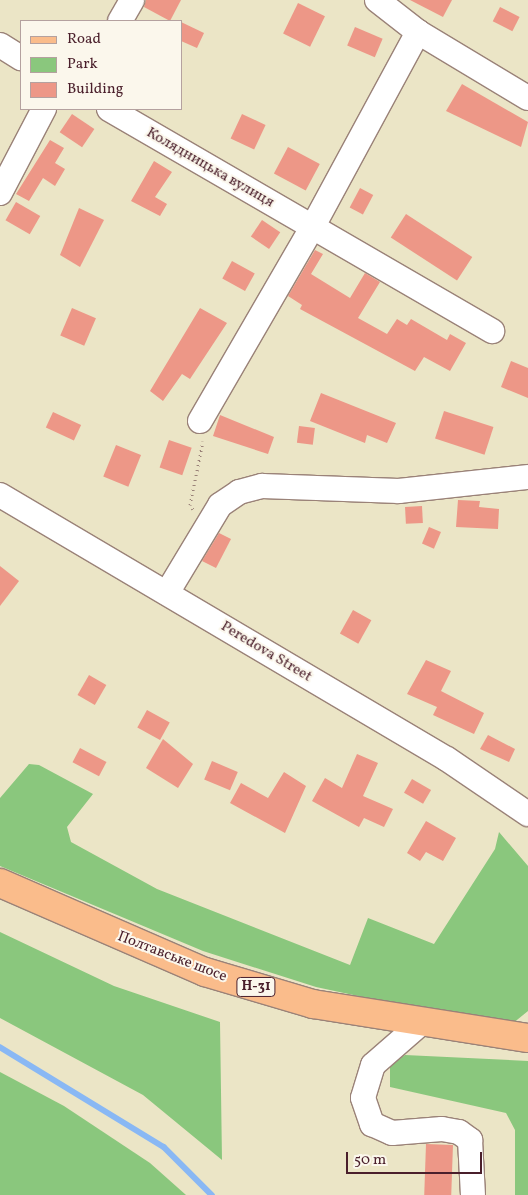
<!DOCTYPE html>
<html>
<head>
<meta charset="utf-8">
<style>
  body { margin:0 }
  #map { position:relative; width:528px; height:1195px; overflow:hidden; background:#ebe5c6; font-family:Vollkorn,serif }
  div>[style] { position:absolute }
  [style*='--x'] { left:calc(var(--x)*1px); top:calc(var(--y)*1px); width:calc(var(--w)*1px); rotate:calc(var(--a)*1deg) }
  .green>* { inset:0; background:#8ac77d }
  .stream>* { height:5.5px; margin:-2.75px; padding:0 2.75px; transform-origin:2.75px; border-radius:2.75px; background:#89b8f4 }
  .building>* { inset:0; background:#ed9787; transform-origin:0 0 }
  .path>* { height:3px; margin-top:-1.5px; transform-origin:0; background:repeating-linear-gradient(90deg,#9a8278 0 1px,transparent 0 5px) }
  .roads { filter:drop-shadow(1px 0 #9a8278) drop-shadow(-1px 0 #9a8278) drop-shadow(0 1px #9a8278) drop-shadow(0 -1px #9a8278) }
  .minor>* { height:24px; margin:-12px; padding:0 12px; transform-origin:12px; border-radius:12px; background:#fff }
  .major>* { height:28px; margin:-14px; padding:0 14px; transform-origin:14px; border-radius:14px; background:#fabc8b }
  span { translate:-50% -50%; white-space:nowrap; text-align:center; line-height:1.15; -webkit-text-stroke:4px #fbf7ec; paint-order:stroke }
  .shield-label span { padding:1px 4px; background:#fbf7ec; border:1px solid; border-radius:4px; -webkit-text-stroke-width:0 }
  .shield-label { font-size:14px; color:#4a1f2b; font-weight:700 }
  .street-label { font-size:15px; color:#4a1f2b }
  .legend { position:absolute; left:20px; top:20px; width:162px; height:90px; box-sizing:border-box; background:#fbf7ec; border:1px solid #b4a19f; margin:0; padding:6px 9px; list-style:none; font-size:15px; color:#4a1f2b }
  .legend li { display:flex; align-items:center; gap:10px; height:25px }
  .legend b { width:25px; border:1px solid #b4a19f }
  .scale { position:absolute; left:346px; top:1152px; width:136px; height:22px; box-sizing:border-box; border:2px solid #4a1f2b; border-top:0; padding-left:6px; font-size:15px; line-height:18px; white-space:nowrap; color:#4a1f2b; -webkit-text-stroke:4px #fbf7ec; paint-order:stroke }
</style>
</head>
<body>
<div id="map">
  <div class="green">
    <div style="clip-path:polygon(29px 764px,39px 765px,93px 794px,67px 827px,71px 842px,157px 889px,350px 965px,368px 918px,434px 944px,495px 849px,499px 832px,528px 866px,528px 1011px,512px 1024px,433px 1012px,316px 987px,203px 951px,0 866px,0 798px)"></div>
    <div style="clip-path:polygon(0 932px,114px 986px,220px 1022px,222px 1160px,143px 1095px,0 1018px)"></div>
    <div style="clip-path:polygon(405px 1055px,528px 1061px,528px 1195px,515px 1195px,515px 1130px,506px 1113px,390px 1087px,390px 1066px)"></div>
    <div style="clip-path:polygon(0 1072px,64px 1106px,150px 1163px,186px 1195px,0 1195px)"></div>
  </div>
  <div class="stream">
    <div style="--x:0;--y:1047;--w:192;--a:31.4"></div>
    <div style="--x:164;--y:1147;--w:68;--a:45"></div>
  </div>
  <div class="building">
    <div style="clip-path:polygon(146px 0,181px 0,170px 21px,144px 7px)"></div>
    <div style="clip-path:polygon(410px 0,452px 0,443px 17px)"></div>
    <div style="left:298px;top:3px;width:30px;height:34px;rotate:26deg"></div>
    <div style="left:500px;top:7px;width:22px;height:16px;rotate:27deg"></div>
    <div style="clip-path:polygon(181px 22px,204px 33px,197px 48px,181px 41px)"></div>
    <div style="left:355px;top:27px;width:30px;height:20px;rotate:23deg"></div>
    <div style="clip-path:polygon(462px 84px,528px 122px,521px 147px,446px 111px)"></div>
    <div style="left:72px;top:114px;width:27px;height:22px;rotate:34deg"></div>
    <div style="left:242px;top:114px;width:26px;height:27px;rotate:25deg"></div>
    <div style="clip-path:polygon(50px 140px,64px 148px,55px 163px,65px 169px,55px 186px,43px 178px,29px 201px,16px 194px)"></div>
    <div style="left:288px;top:147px;width:36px;height:30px;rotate:28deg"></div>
    <div style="clip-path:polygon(154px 161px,172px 172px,155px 197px,167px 204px,160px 216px,131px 201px)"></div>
    <div style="left:360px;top:188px;width:15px;height:22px;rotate:28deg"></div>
    <div style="left:16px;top:202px;width:28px;height:21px;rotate:30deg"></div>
    <div style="clip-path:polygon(79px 208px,104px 220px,80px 267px,60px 255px)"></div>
    <div style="left:406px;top:214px;width:79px;height:28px;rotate:33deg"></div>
    <div style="left:262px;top:220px;width:22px;height:20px;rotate:34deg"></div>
    <div style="clip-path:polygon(315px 250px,323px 254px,311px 274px,350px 298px,365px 273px,380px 282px,358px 318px,387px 334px,397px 319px,407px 325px,411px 319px,447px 340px,450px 334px,466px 343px,450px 371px,424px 357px,415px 371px,300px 309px,302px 305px,288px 296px)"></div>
    <div style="left:232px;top:261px;width:26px;height:20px;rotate:29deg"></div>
    <div style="left:72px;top:308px;width:26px;height:30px;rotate:23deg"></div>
    <div style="clip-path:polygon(200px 308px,227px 323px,190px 379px,182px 374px,163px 401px,150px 391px)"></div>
    <div style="clip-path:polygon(511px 361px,528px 368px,528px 398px,501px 387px)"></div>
    <div style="clip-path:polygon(321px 393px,396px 423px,387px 443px,367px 435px,365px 443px,310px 421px)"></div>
    <div style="left:444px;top:411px;width:52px;height:29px;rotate:18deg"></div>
    <div style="left:53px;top:412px;width:31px;height:17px;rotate:25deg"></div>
    <div style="clip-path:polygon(220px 415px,274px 437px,268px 454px,213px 436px)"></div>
    <div style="left:299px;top:426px;width:16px;height:17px;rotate:7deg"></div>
    <div style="left:169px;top:440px;width:24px;height:29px;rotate:19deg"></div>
    <div style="left:116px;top:445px;width:27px;height:34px;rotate:22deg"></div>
    <div style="clip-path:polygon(458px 500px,480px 501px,479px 507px,499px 509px,498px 529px,456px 527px)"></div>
    <div style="left:422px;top:506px;width:17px;height:17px;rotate:87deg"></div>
    <div style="left:429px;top:527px;width:13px;height:18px;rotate:23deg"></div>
    <div style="clip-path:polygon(219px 533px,231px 539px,216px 568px,202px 561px)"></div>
    <div style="clip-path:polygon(0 566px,19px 581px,0 606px)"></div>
    <div style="left:353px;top:610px;width:21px;height:27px;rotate:29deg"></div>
    <div style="clip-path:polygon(426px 660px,451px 671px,441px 691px,484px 713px,474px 734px,433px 715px,437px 707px,407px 694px)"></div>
    <div style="left:89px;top:675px;width:20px;height:23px;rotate:30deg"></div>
    <div style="left:147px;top:710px;width:26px;height:20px;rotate:29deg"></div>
    <div style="clip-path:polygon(488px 735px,515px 749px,509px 762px,480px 749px)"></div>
    <div style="clip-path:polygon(163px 739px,193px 764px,178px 788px,146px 768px)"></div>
    <div style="left:80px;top:748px;width:30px;height:16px;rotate:28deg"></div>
    <div style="clip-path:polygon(357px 754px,378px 763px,363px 796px,393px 809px,384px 827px,364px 818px,359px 827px,312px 801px,325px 778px,342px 788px)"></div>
    <div style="left:212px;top:761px;width:28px;height:20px;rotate:23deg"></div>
    <div style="clip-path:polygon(284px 772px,306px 786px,285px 833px,230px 803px,241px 783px,268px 798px)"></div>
    <div style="left:412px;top:779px;width:22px;height:16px;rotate:30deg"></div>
    <div style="clip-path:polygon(426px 821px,456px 838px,443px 861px,426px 852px,420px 861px,407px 853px)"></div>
    <div style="left:426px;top:1144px;width:27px;height:51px;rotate:2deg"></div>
  </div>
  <div class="path">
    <div style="--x:193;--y:509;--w:5;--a:-127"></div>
    <div style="--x:190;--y:505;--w:65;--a:-78.5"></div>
  </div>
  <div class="roads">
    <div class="minor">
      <div style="--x:377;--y:0;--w:52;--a:38"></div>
      <div style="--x:418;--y:32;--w:128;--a:31"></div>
      <div style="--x:120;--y:21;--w:24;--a:-60"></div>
      <div style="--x:0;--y:45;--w:25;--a:32"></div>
      <div style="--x:109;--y:109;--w:443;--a:30.1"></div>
      <div style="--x:0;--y:193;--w:95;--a:-62.4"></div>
      <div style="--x:200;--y:421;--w:223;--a:-59.9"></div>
      <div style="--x:312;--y:228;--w:223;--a:-61.6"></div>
      <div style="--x:0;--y:495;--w:519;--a:30.57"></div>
      <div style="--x:447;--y:759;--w:98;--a:34.2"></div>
      <div style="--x:167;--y:593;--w:103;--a:-58.9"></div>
      <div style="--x:220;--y:505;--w:23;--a:-34"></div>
      <div style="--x:239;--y:492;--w:24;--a:-15"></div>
      <div style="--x:262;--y:486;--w:137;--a:2.1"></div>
      <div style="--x:399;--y:491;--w:130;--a:-6.2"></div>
      <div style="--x:420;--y:1024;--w:62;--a:138.9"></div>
      <div style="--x:373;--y:1065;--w:34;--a:107"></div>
      <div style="--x:363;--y:1098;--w:28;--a:71"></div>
      <div style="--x:372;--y:1124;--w:22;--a:24"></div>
      <div style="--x:392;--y:1133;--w:50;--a:-4.6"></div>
      <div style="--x:442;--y:1129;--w:17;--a:10"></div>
      <div style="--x:459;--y:1132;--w:14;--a:36"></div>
      <div style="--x:470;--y:1140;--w:55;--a:86.9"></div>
    </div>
    <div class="major">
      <div style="--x:0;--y:883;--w:223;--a:23.5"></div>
      <div style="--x:205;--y:972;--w:113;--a:16.5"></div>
      <div style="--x:313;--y:1004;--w:218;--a:9"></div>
    </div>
  </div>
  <div class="shield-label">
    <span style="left:256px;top:987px">Н-31</span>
  </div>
  <div class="street-label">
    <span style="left:210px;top:168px;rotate:30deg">Колядницька вулиця</span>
    <span style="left:266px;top:652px;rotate:31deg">Peredova Street</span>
    <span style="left:172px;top:957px;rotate:21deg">Полтавське шосе</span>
  </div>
  <ul class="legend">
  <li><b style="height:6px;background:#fabc8b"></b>Road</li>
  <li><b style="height:14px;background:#8ac77d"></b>Park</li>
  <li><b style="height:14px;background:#ed9787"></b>Building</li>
  </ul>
  <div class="scale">50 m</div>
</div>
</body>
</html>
